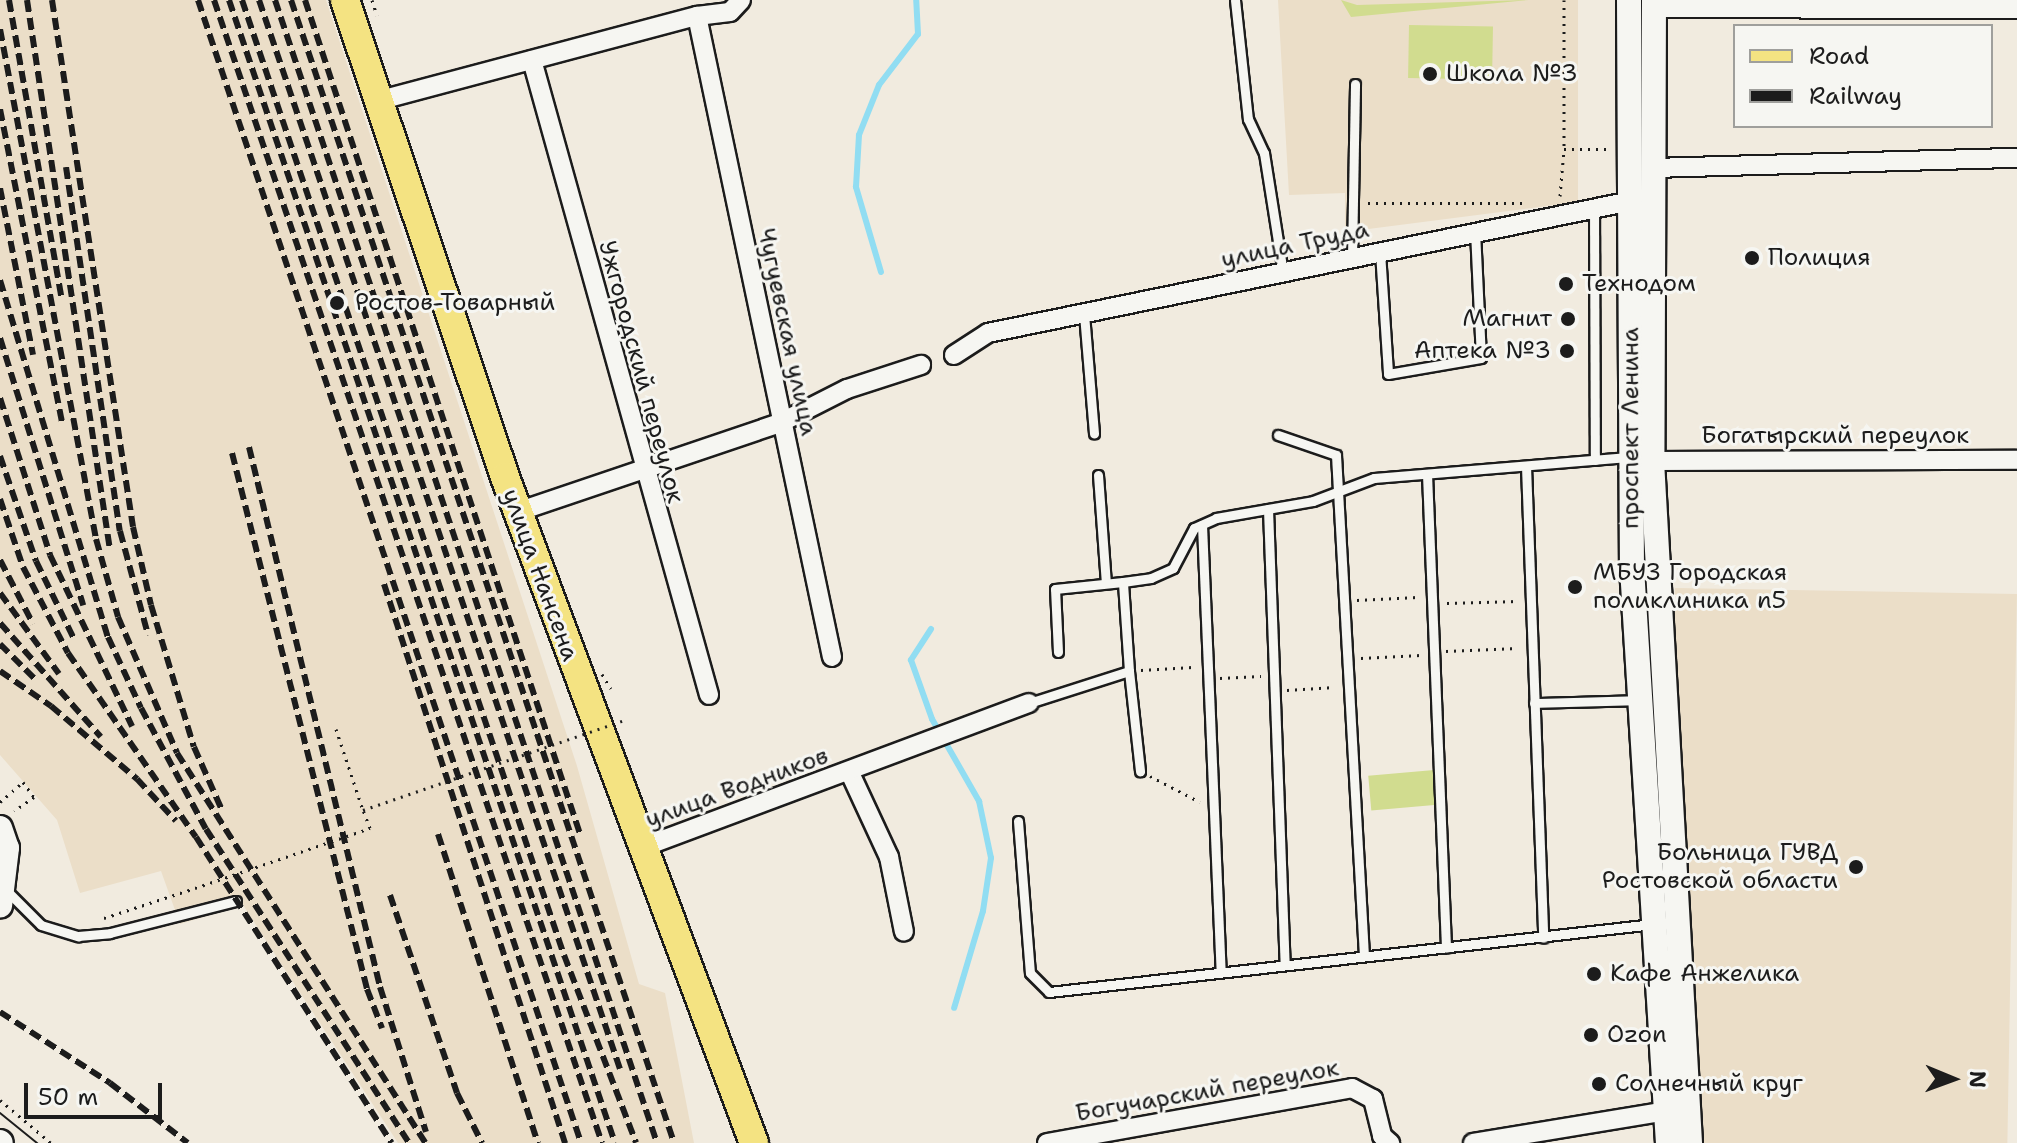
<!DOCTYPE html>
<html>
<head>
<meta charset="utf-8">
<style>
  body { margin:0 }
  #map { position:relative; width:2017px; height:1143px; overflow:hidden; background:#f1ebdf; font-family:"Shantell Sans",sans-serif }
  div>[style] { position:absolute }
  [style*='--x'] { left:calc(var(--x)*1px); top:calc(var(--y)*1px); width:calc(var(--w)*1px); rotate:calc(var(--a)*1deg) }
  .built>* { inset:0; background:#ebdec8; transform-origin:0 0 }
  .green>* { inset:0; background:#d1dc8f; transform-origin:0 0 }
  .stream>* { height:6px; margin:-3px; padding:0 3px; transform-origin:3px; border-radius:3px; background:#91ddf2 }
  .path>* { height:3px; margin-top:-1.5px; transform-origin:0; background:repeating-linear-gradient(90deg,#1c1c1c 0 2px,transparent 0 8px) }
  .roads { filter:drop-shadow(2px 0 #1c1c1c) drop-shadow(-2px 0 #1c1c1c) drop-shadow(0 2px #1c1c1c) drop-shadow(0 -2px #1c1c1c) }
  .lane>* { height:9px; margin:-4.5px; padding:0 4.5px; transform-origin:4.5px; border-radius:4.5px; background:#f6f6f2 }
  .street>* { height:18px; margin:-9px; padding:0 9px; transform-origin:9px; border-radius:9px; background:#f6f6f2 }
  .secondary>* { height:24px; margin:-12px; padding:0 12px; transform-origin:12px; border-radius:12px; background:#f6f6f2 }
  .primary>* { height:28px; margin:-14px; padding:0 14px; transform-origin:14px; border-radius:14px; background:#f4e382 }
  .tram>* { height:2px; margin:-1px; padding:0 1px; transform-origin:1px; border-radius:1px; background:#1c1c1c }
  .rail>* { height:6px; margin-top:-3px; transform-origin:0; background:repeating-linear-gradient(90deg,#1c1c1c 0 12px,transparent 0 18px) }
  .path-bridge>* { height:3px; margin-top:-1.5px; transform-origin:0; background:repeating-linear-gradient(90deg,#1c1c1c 0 2px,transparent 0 8px) }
  .dots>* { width:22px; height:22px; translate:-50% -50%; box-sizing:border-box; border:4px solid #f6f6f2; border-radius:50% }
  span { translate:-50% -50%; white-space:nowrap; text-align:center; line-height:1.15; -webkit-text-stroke:6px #f6f6f2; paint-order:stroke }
  .poi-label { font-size:24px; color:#1c1c1c }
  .left { translate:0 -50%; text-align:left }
  .right { translate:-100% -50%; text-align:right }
  .street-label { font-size:24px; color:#1c1c1c }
  .legend { position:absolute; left:1733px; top:24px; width:260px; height:104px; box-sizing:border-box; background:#f6f6f2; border:2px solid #9f9f9c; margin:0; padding:10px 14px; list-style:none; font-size:24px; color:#1c1c1c }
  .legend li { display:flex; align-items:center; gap:16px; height:40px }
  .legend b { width:40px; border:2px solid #9f9f9c }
  .north { position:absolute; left:1913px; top:1039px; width:80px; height:80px; -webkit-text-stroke:6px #f6f6f2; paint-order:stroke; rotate:91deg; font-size:22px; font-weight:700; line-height:32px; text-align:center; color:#1c1c1c }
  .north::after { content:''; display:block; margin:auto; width:28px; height:36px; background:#1c1c1c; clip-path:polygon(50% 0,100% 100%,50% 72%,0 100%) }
  .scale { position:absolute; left:24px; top:1083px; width:138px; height:36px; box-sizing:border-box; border:4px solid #1c1c1c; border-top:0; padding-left:10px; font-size:24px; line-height:28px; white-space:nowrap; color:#1c1c1c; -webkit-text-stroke:6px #f6f6f2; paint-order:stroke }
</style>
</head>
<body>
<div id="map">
  <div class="built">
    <div style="clip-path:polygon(0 0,326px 0,577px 766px,639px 984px,665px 993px,694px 1143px,398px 1143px,243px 905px,180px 924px,161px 871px,80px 893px,57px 820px,0 755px)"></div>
    <div style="clip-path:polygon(1278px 0,1578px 0,1578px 202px,1345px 232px,1345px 193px,1289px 195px)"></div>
    <div style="left:1675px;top:588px;width:342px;height:556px;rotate:1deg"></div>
  </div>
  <div class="green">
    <div style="clip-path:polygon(1341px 0,1357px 5px,1529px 0,1351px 17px)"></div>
    <div style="left:1409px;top:25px;width:84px;height:53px;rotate:1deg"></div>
    <div style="left:1434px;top:770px;width:35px;height:66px;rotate:85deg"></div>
  </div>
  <div class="stream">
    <div style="--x:881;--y:272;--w:89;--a:-106.4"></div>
    <div style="--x:856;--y:187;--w:52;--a:-86.7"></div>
    <div style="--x:859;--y:135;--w:54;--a:-68.2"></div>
    <div style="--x:879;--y:85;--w:64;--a:-52.6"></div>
    <div style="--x:918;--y:34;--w:34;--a:-93"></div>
    <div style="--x:931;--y:629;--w:37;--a:123"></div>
    <div style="--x:911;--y:660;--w:63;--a:70.4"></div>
    <div style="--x:932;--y:719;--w:95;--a:60.2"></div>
    <div style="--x:979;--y:801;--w:58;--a:78.1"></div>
    <div style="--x:991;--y:858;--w:54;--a:98.6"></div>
    <div style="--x:983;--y:911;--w:101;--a:106.6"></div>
  </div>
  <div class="path">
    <div style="--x:372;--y:0;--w:16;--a:72"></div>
    <div style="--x:1564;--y:0;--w:149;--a:90"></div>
    <div style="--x:1564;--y:149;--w:42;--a:0"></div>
    <div style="--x:1560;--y:196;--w:47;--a:-85.1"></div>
    <div style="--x:1368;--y:203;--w:156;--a:0"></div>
    <div style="--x:1357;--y:600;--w:61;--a:-2.8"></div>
    <div style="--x:1447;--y:603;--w:72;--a:-1.6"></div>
    <div style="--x:1446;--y:651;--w:72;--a:-2.4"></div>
    <div style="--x:1361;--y:658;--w:60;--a:-2.9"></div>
    <div style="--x:1141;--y:670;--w:52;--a:-3.3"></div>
    <div style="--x:602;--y:674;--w:17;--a:59"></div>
    <div style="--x:1220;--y:678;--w:41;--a:-2.8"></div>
    <div style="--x:1287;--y:690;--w:48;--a:-3.6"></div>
    <div style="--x:336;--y:729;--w:85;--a:71.6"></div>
    <div style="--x:1150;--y:776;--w:56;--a:27.5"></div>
    <div style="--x:0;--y:802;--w:30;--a:-41"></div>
    <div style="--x:23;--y:782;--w:19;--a:54"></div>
    <div style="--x:34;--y:797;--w:24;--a:145"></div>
    <div style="--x:104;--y:918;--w:96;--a:-18.2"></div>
    <div style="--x:0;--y:1100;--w:67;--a:40.1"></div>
  </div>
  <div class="roads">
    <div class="lane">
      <div style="--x:1235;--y:0;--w:120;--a:83.8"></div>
      <div style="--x:1248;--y:119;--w:38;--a:65"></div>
      <div style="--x:1264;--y:153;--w:121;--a:81"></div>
      <div style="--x:1594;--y:207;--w:253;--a:89.8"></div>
      <div style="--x:1380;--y:252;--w:122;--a:86.2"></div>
      <div style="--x:1388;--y:374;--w:94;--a:-9.8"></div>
      <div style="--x:1481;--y:358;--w:126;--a:-92.7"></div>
      <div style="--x:1352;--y:258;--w:174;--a:-89"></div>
      <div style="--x:1084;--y:314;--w:120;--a:85.2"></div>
      <div style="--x:1278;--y:435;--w:61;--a:19"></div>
      <div style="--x:1336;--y:455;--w:500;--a:86.8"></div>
      <div style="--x:1526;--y:466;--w:472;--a:87.9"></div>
      <div style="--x:1427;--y:474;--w:474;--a:87.7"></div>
      <div style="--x:1098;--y:475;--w:108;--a:85.8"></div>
      <div style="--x:1268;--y:509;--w:453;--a:87.9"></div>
      <div style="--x:1202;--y:525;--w:445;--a:87.6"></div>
      <div style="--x:1058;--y:652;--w:63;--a:-92.7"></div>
      <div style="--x:1055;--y:589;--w:68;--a:-5.9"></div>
      <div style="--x:1129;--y:671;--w:101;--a:83.7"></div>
      <div style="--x:1029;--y:703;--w:105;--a:-17.7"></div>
      <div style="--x:1129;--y:671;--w:89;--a:-93.9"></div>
      <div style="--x:1123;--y:582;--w:28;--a:-8"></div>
      <div style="--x:1151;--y:578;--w:24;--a:-24"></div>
      <div style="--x:1173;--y:568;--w:45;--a:-62.3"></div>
      <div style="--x:1194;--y:528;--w:24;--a:-24"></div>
      <div style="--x:1216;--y:518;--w:98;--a:-9.9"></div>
      <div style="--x:1313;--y:501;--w:65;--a:-20.7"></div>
      <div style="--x:1374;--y:478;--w:255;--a:-4.7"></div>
      <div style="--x:1534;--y:703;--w:105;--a:-1.6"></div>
      <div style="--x:1018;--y:821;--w:152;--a:85.5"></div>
      <div style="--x:1030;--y:973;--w:27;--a:45"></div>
      <div style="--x:1049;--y:992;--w:608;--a:-6.42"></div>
      <div style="--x:6;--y:890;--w:49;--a:45"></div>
      <div style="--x:41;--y:925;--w:39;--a:17"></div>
      <div style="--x:78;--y:936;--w:32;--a:-5"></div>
      <div style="--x:110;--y:933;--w:130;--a:-14.3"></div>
    </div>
    <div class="street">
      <div style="--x:1654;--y:8;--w:363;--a:0.2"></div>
      <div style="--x:697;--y:16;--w:655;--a:78.11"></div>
      <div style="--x:532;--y:60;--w:659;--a:74.42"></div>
      <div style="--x:377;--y:101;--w:331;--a:-14.9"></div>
      <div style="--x:697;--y:16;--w:33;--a:-7"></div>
      <div style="--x:730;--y:12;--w:16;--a:-47"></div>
      <div style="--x:1652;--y:168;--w:365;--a:-1.6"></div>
      <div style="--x:954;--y:355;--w:40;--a:-32.9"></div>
      <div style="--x:988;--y:333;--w:667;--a:-11.6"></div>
      <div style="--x:1652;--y:461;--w:365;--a:-0.2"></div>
      <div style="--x:517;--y:512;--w:278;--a:-18.7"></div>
      <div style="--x:780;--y:423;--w:75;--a:-26.9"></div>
      <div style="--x:847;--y:389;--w:78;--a:-18"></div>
      <div style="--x:850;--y:773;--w:93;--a:65.1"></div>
      <div style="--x:889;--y:857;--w:76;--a:78.7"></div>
      <div style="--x:641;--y:848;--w:414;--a:-20.5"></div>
      <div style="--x:1047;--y:1143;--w:310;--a:-10.2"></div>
      <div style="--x:1352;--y:1088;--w:24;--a:28"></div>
      <div style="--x:1373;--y:1099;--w:38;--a:76"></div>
      <div style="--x:1382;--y:1136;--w:11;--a:41"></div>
      <div style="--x:1473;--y:1143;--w:196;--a:-9.4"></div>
    </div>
    <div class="secondary">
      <div style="--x:1629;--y:0;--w:568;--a:89.7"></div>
      <div style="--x:1632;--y:568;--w:576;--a:86.42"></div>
      <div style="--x:1654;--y:0;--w:461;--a:90.2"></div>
      <div style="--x:1652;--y:461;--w:683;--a:86.81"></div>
      <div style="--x:0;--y:828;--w:21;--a:71"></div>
      <div style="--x:7;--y:848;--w:58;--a:96.9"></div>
      <div style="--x:0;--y:1142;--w:1;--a:45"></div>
    </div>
    <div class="primary">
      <div style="--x:345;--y:0;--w:503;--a:71.46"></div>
      <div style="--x:505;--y:477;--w:711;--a:69.5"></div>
    </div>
  </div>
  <div class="tram">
    <div style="--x:0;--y:1113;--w:48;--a:39"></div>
  </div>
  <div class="rail">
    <div style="--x:9;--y:0;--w:305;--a:80"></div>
    <div style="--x:27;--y:0;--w:556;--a:81.42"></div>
    <div style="--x:52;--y:0;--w:533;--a:81.26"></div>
    <div style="--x:133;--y:527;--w:80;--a:77"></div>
    <div style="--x:151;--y:605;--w:148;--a:73.2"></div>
    <div style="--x:194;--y:747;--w:67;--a:66.1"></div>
    <div style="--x:198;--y:0;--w:1205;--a:71.47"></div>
    <div style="--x:214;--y:0;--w:1207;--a:71.25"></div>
    <div style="--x:229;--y:0;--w:1206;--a:71.34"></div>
    <div style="--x:242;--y:0;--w:1008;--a:71.37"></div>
    <div style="--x:564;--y:955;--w:201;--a:69"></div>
    <div style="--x:259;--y:0;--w:1128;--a:71.34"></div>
    <div style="--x:275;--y:0;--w:1205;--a:71.52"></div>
    <div style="--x:291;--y:0;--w:1205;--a:71.47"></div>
    <div style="--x:305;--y:0;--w:881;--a:71.75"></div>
    <div style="--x:0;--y:29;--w:519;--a:79.34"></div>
    <div style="--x:96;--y:539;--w:81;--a:74.2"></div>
    <div style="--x:118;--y:617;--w:148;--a:66.5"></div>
    <div style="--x:177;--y:753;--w:462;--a:57.5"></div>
    <div style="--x:0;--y:109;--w:323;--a:78.8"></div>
    <div style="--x:66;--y:167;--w:368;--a:81.6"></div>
    <div style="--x:120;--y:531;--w:108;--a:74.9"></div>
    <div style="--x:0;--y:188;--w:170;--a:78.8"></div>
    <div style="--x:0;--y:280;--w:373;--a:73.2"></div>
    <div style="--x:108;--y:637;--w:78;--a:65.1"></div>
    <div style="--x:141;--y:708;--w:137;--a:61.8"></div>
    <div style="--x:206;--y:829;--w:374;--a:57.1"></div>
    <div style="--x:0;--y:338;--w:280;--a:72.7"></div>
    <div style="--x:0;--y:398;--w:165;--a:72.3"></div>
    <div style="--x:50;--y:555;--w:190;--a:64.4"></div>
    <div style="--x:249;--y:447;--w:556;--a:76.36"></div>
    <div style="--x:380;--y:987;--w:152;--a:72.4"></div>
    <div style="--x:232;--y:453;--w:553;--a:75.86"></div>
    <div style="--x:367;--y:989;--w:42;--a:69"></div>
    <div style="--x:0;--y:456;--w:111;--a:71.1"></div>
    <div style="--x:36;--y:561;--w:89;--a:64"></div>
    <div style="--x:0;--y:499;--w:72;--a:71.3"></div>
    <div style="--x:23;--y:567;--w:97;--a:62.4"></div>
    <div style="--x:68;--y:653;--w:224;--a:55.2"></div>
    <div style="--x:196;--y:837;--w:363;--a:57.4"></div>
    <div style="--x:0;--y:560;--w:72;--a:62.7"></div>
    <div style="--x:384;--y:584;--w:588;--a:72.06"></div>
    <div style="--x:0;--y:593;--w:100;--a:53.9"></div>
    <div style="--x:0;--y:623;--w:152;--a:48.5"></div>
    <div style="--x:0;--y:644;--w:51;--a:45"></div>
    <div style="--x:0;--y:671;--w:62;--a:34.5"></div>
    <div style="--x:51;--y:706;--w:113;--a:40.3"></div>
    <div style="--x:137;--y:779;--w:57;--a:47.1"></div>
    <div style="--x:438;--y:834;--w:325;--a:72.1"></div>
    <div style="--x:390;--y:895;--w:209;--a:71.3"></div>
    <div style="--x:457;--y:1093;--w:56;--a:63.4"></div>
    <div style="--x:0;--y:1012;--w:131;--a:32.8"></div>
    <div style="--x:110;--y:1083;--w:98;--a:37.6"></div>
  </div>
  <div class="path-bridge">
    <div style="--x:195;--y:888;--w:185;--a:-18.9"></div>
    <div style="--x:370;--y:828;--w:19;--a:-111"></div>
    <div style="--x:363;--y:810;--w:274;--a:-19"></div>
  </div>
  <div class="dots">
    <div style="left:1430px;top:74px;background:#1c1c1c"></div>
    <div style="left:1752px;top:258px;background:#1c1c1c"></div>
    <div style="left:1566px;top:284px;background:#1c1c1c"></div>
    <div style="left:337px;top:303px;background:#1c1c1c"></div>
    <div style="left:1568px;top:319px;background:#1c1c1c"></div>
    <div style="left:1567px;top:351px;background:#1c1c1c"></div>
    <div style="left:1575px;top:587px;background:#1c1c1c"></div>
    <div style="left:1856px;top:867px;background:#1c1c1c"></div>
    <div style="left:1594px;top:974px;background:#1c1c1c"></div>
    <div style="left:1591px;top:1035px;background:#1c1c1c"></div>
    <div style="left:1599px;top:1084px;background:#1c1c1c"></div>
  </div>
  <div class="poi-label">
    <span class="left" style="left:1446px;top:74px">Школа №3</span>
    <span class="left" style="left:1768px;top:258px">Полиция</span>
    <span class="left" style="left:1582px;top:284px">Технодом</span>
    <span class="left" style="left:355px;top:303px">Ростов-Товарный</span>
    <span class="right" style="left:1552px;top:319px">Магнит</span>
    <span class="right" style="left:1551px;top:351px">Аптека №3</span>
    <span class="left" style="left:1593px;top:587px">МБУЗ Городская<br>поликлиника n5</span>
    <span class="right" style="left:1838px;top:867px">Больница ГУВД<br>Ростовской области</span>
    <span class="left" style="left:1610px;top:974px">Кафе Анжелика</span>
    <span class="left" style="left:1607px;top:1035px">Ozon</span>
    <span class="left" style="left:1615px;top:1084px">Солнечный круг</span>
  </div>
  <div class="street-label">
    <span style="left:1295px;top:245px;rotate:-12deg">улица Труда</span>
    <span style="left:787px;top:332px;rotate:78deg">Чугуевская улица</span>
    <span style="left:641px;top:372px;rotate:75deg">Ужгородский переулок</span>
    <span style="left:1631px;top:428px;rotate:-90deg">проспект Ленина</span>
    <span style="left:1835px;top:436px">Богатырский переулок</span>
    <span style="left:540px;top:575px;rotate:70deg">улица Нансена</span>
    <span style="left:737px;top:788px;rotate:-20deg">улица Водников</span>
    <span style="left:1207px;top:1091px;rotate:-10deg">Богучарский переулок</span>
  </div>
  <ul class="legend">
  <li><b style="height:10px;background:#f4e382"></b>Road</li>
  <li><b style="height:10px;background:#1c1c1c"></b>Railway</li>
  </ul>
  <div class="north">N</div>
  <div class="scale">50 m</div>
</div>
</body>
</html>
